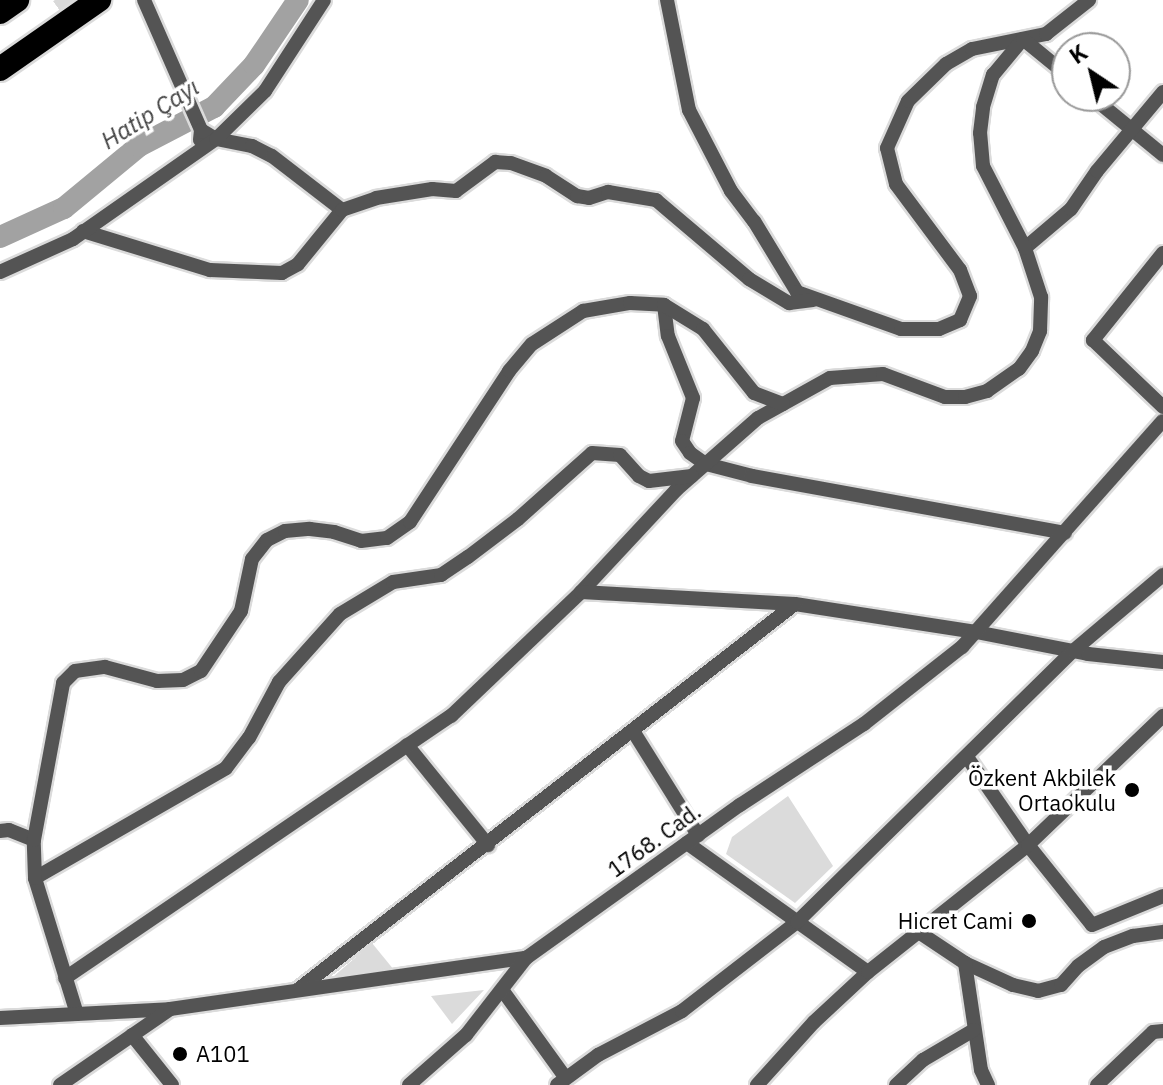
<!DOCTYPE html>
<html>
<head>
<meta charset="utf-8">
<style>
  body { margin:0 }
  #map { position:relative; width:1163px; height:1085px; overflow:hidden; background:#fff; font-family:"IBM Plex Sans",sans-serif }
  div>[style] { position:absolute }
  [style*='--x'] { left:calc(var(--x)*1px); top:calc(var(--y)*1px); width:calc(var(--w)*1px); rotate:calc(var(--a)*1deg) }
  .green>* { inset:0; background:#dbdbdb }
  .river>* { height:22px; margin:-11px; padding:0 11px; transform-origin:11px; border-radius:11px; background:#a2a2a2 }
  .highway-tunnel>* { height:24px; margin-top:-12px; transform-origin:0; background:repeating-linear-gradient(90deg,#d9d9d9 0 24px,transparent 0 36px) }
  .roads { filter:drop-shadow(2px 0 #dbdbdb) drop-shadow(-2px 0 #dbdbdb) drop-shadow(0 2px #dbdbdb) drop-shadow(0 -2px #dbdbdb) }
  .street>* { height:14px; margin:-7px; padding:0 7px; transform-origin:7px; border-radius:7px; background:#545454 }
  .highway>* { height:24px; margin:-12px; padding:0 12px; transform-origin:12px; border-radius:12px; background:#000 }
  .dots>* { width:22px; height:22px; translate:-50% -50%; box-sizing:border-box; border:4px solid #fff; border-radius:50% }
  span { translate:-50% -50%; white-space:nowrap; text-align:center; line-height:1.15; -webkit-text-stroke:7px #fff; paint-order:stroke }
  .poi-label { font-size:22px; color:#000 }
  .right { translate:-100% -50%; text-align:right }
  .left { translate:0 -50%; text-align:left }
  .street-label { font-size:22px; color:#000 }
  .water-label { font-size:24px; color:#434343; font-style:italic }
  .north { position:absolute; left:1051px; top:32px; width:80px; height:80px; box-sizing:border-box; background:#fff; border:2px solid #999; border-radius:50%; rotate:325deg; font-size:22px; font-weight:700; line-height:32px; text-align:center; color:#000 }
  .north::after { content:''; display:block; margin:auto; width:28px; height:36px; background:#000; clip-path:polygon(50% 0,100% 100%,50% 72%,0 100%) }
</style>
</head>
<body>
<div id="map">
  <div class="green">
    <div style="clip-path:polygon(788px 796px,833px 866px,795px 903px,726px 854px,732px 837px)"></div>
    <div style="clip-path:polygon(372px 943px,394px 970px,333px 977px)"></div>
    <div style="clip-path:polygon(484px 990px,452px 1024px,431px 996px)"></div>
  </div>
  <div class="river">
    <div style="--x:0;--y:237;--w:70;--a:-24.4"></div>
    <div style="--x:64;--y:208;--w:97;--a:-39.6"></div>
    <div style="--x:139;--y:146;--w:85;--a:-27.5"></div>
    <div style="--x:214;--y:107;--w:58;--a:-46.4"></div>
    <div style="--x:254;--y:65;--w:78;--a:-55.9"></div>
  </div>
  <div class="highway-tunnel">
    <div style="--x:60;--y:11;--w:19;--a:-35"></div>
  </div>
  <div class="roads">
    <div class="street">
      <div style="--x:144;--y:0;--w:142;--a:66.3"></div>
      <div style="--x:201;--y:130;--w:10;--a:96"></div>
      <div style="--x:667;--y:0;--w:112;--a:78.7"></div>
      <div style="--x:689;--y:110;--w:91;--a:62.6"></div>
      <div style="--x:731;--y:191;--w:38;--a:53"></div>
      <div style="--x:754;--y:221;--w:83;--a:58.8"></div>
      <div style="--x:797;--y:292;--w:110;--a:19.6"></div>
      <div style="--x:901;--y:329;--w:38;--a:0"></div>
      <div style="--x:939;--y:329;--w:23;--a:-23"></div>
      <div style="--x:960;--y:320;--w:26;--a:-67"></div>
      <div style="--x:970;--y:296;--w:28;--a:-111"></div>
      <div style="--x:960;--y:270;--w:107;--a:-126.7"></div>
      <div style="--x:896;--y:184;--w:37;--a:-104"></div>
      <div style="--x:887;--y:148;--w:51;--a:-65.9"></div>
      <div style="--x:908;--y:101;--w:53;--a:-44.2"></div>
      <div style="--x:946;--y:64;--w:30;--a:-30"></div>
      <div style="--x:972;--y:49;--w:76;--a:-11.5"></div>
      <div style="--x:1046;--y:34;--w:55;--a:-38.3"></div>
      <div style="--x:1091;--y:96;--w:93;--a:39.3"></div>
      <div style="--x:201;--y:130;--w:17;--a:31"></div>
      <div style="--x:216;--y:139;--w:37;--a:11"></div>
      <div style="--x:252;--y:146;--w:22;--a:27"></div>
      <div style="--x:272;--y:156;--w:88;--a:37.6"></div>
      <div style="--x:83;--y:231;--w:133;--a:17.1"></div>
      <div style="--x:210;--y:270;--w:72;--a:2.4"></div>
      <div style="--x:282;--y:273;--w:18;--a:-29"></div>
      <div style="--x:298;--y:264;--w:70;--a:-50.8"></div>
      <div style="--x:342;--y:210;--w:36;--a:-19"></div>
      <div style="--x:376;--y:198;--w:57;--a:-9.1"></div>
      <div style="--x:432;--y:189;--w:24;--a:5"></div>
      <div style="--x:456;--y:191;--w:49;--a:-36.6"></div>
      <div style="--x:495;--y:162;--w:16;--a:4"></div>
      <div style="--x:511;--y:163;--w:37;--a:20"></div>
      <div style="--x:546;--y:176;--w:37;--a:33"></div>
      <div style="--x:577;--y:196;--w:12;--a:9"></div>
      <div style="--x:589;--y:198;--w:20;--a:-18"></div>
      <div style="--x:608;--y:192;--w:49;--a:9.5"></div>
      <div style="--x:656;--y:200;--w:122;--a:40.3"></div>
      <div style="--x:749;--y:279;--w:47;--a:31"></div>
      <div style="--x:789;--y:303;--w:24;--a:-7"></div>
      <div style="--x:1025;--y:248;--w:60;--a:-40.3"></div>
      <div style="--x:1071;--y:209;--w:46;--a:-55.6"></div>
      <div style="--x:1097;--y:171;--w:103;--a:-50.1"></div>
      <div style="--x:1163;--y:253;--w:112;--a:128.8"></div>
      <div style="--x:1093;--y:340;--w:97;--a:43.7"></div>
      <div style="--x:0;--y:272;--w:80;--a:-24.3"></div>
      <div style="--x:73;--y:239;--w:174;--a:-35"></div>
      <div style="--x:216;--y:139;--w:69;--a:-44.4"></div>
      <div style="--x:265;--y:91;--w:108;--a:-57"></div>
      <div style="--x:664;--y:305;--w:31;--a:83"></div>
      <div style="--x:668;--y:336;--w:67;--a:68"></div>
      <div style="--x:693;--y:398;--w:44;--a:104.3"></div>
      <div style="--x:682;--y:441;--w:14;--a:56"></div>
      <div style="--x:690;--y:453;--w:19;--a:35"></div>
      <div style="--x:706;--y:464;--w:48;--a:14.6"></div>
      <div style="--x:752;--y:476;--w:318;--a:10.3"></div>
      <div style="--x:581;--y:592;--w:139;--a:-47"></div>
      <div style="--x:676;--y:490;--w:109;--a:-41.3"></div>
      <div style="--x:758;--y:418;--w:82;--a:-29.1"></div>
      <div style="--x:830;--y:378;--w:53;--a:-4.3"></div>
      <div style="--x:883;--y:374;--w:66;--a:20.4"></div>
      <div style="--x:945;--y:397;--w:20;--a:0"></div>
      <div style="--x:965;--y:397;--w:23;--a:-15"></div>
      <div style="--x:987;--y:391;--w:39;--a:-35"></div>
      <div style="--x:1019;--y:369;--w:22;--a:-54"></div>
      <div style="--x:1032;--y:351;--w:22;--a:-68"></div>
      <div style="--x:1040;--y:331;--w:34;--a:-88"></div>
      <div style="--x:1041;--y:297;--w:52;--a:-108.1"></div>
      <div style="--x:1025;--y:248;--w:92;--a:-117.1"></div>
      <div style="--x:983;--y:166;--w:33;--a:-95"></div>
      <div style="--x:980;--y:133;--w:26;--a:-83"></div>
      <div style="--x:983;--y:107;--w:34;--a:-73"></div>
      <div style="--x:993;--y:75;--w:47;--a:-50.2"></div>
      <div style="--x:1023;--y:39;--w:57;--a:39.3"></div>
      <div style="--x:633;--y:731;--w:123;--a:58"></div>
      <div style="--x:407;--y:745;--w:129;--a:51"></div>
      <div style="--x:967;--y:757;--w:107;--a:55.3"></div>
      <div style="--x:1028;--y:845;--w:102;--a:51.3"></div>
      <div style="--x:1092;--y:925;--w:77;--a:-22.2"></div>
      <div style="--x:0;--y:831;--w:9;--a:-6"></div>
      <div style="--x:9;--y:830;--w:27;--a:22"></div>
      <div style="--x:687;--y:843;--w:222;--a:35.5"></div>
      <div style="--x:35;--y:878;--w:220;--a:-29.9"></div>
      <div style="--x:226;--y:768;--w:38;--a:-53"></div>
      <div style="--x:249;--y:738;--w:64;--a:-61.8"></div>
      <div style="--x:279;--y:682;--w:91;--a:-48.1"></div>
      <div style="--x:340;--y:614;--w:62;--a:-31.1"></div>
      <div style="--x:393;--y:582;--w:49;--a:-8.3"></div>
      <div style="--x:441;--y:575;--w:32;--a:-34"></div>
      <div style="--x:468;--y:557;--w:63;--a:-37.2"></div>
      <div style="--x:518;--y:519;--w:99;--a:-41.7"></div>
      <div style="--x:592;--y:453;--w:28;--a:4"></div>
      <div style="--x:620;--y:455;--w:28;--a:48"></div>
      <div style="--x:639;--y:476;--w:11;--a:27"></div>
      <div style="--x:649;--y:481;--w:43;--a:-6.6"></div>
      <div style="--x:917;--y:931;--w:58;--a:33.7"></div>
      <div style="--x:965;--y:963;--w:53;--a:24.6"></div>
      <div style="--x:1013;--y:985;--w:26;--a:13"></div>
      <div style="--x:1038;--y:991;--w:24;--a:-15"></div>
      <div style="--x:1061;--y:985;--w:25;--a:-48"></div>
      <div style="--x:1078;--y:966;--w:32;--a:-36"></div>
      <div style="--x:1104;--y:947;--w:31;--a:-21"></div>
      <div style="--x:1133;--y:936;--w:30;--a:-8"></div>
      <div style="--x:965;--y:963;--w:108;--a:81.5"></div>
      <div style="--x:981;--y:1070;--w:17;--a:65"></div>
      <div style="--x:65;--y:978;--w:467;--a:-34.2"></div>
      <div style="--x:451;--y:716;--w:180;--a:-43.6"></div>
      <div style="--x:581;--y:592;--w:214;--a:3.2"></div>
      <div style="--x:795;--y:604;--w:183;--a:8.8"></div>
      <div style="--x:976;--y:632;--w:114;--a:11.1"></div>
      <div style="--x:1088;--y:654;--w:75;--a:6.1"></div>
      <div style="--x:300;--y:988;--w:626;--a:-37.8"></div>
      <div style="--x:503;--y:991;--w:106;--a:54.2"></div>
      <div style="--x:77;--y:1014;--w:142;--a:-107.2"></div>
      <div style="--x:35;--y:878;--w:38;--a:-92"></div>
      <div style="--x:34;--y:840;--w:160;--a:-79.5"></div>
      <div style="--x:63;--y:683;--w:17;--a:-45"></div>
      <div style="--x:75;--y:671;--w:30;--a:-8"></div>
      <div style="--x:105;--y:667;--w:54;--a:15.1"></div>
      <div style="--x:157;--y:681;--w:26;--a:-2"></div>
      <div style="--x:183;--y:680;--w:20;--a:-27"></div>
      <div style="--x:201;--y:671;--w:72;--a:-56.3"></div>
      <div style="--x:241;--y:611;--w:53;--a:-78.1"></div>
      <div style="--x:252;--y:559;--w:24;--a:-52"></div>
      <div style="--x:267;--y:540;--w:20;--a:-27"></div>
      <div style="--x:285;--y:531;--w:25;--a:-5"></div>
      <div style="--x:310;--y:529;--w:24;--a:7"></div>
      <div style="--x:334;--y:532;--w:28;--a:18"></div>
      <div style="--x:361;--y:541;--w:26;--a:-7"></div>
      <div style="--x:387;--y:538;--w:28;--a:-35"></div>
      <div style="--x:410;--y:522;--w:181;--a:-56.7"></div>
      <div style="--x:509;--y:371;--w:35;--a:-50"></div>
      <div style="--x:532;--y:344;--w:61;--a:-32.9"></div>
      <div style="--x:583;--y:311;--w:48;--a:-9.7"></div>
      <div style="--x:630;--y:303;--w:34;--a:3"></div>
      <div style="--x:664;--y:305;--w:46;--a:31.6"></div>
      <div style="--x:703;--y:329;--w:82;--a:51.4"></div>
      <div style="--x:754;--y:393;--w:31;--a:21"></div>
      <div style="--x:0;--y:1018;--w:169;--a:-3"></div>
      <div style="--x:132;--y:1035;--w:64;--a:51.3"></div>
      <div style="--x:60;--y:1085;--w:134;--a:-34.6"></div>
      <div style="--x:170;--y:1009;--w:360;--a:-8.2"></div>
      <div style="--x:526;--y:958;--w:263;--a:-35.6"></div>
      <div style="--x:740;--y:805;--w:148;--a:-33.2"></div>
      <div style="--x:864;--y:724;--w:125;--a:-38.2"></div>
      <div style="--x:962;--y:647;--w:302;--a:-48.4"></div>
      <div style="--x:409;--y:1085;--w:76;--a:-41.3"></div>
      <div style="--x:466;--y:1035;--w:98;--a:-52.1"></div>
      <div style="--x:557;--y:1085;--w:51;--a:-36.2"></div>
      <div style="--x:598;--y:1055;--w:95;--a:-27.6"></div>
      <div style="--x:682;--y:1011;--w:145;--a:-37.7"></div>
      <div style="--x:797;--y:922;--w:387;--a:-44.5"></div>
      <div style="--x:1073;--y:651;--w:118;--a:-40.2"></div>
      <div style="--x:757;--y:1085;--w:85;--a:-47.9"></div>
      <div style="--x:814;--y:1022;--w:74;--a:-42.8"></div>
      <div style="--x:868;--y:972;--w:204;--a:-38.4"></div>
      <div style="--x:1028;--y:845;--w:187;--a:-43.7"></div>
      <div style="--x:896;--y:1085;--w:37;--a:-43"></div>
      <div style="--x:923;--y:1060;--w:59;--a:-30.5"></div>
      <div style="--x:1097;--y:1085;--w:77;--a:-43.4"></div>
      <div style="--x:1153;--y:1032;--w:10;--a:-6"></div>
    </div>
    <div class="highway">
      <div style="--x:0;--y:12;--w:21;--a:-35"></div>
      <div style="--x:0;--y:69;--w:121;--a:-34.9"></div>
    </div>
  </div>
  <div class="dots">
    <div style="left:1132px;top:790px;background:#000"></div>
    <div style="left:1029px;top:921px;background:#000"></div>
    <div style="left:180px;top:1054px;background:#000"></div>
  </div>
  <div class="poi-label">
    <span class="right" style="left:1116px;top:790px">Özkent Akbilek<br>Ortaokulu</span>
    <span class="right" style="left:1013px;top:921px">Hicret Cami</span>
    <span class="left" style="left:196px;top:1054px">A101</span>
  </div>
  <div class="street-label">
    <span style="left:654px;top:840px;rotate:-36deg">1768. Cad.</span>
  </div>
  <div class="water-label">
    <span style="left:150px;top:114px;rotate:-32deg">Hatip Çayı</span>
  </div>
  <div class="north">K</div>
</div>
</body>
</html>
